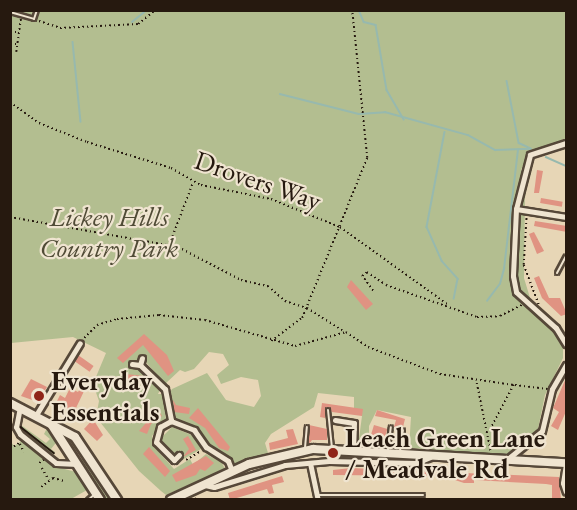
<!DOCTYPE html>
<html>
<head>
<meta charset="utf-8">
<style>
  body { margin:0 }
  #map { position:relative; width:577px; height:510px; overflow:hidden; background:#e7d6b6; font-family:"EB Garamond",serif }
  div>[style] { position:absolute }
  [style*='--x'] { left:calc(var(--x)*1px); top:calc(var(--y)*1px); width:calc(var(--w)*1px); rotate:calc(var(--a)*1deg) }
  .green>* { inset:0; background:#b3be90 }
  .stream>* { height:1.5px; margin:-0.75px; padding:0 0.75px; transform-origin:0.75px; border-radius:0.75px; background:#97b9ae }
  .building>* { inset:0; background:#e09382; transform-origin:0 0 }
  .path>* { height:1.5px; margin-top:-0.75px; transform-origin:0; background:repeating-linear-gradient(90deg,#26190f 0 1.5px,transparent 0 4.5px) }
  .roads { filter:drop-shadow(2px 0 #564839) drop-shadow(-2px 0 #564839) drop-shadow(0 2px #564839) drop-shadow(0 -2px #564839) }
  .lane>* { height:2px; margin:-1px; padding:0 1px; transform-origin:1px; border-radius:1px; background:#efe4d0 }
  .street>* { height:5px; margin:-2.5px; padding:0 2.5px; transform-origin:2.5px; border-radius:2.5px; background:#efe4d0 }
  .secondary>* { height:8px; margin:-4px; padding:0 4px; transform-origin:4px; border-radius:4px; background:#efe4d0 }
  .tram>* { height:1.5px; margin:-0.75px; padding:0 0.75px; transform-origin:0.75px; border-radius:0.75px; background:#26190f }
  .dots>* { width:16px; height:16px; translate:-50% -50%; box-sizing:border-box; border:3px solid #efe4d0; border-radius:50% }
  span { translate:-50% -50%; white-space:nowrap; text-align:center; line-height:1.15; -webkit-text-stroke:4.5px #efe4d0; paint-order:stroke }
  .street-label { font-size:27px; color:#26190f }
  .park-label { font-size:27px; color:#504b36; font-style:italic }
  .poi-label { font-size:27px; color:#26190f; font-weight:700 }
  .left { translate:0 -50%; text-align:left }
  .frame { position:absolute; inset:0; border:12px solid #26190f; pointer-events:none }
</style>
</head>
<body>
<div id="map">
  <div class="green">
    <div style="clip-path:polygon(11px 11px,566px 11px,566px 139px,529px 152px,521px 170px,529px 172px,525px 198px,524px 278px,534px 311px,563px 343px,563px 358px,545px 395px,538px 429px,509px 455px,409px 448px,411px 417px,377px 410px,369px 426px,369px 446px,358px 446px,362px 416px,354px 408px,354px 397px,318px 393px,314px 407px,271px 434px,265px 443px,268px 453px,233px 465px,209px 446px,195px 427px,172px 420px,169px 394px,172px 389px,207px 373px,226px 400px,254px 407px,261px 396px,258px 380px,241px 377px,221px 384px,217px 375px,229px 365px,223px 354px,209px 352px,194px 369px,185px 372px,180px 370px,165px 384px,144px 360px,131px 369px,143px 370px,161px 388px,158px 394px,163px 394px,166px 420px,152px 436px,155px 448px,174px 469px,190px 459px,193px 465px,206px 454px,222px 463px,225px 469px,166px 495px,161px 491px,139px 471px,96px 417px,99px 401px,93px 384px,106px 353px,73px 337px,11px 343px)"></div>
    <div style="clip-path:polygon(21px 425px,46px 443px,50px 439px,44px 434px,47px 428px,56px 435px,59px 439px,51px 449px,55px 452px,52px 456px,21px 431px)"></div>
    <div style="clip-path:polygon(172px 427px,194px 436px,201px 449px,182px 460px,177px 453px,174px 455px,159px 440px)"></div>
    <div style="clip-path:polygon(23px 440px,53px 466px,76px 472px,87px 490px,71px 499px,11px 499px,11px 442px,14px 446px)"></div>
    <div style="clip-path:polygon(84px 456px,114px 499px,102px 499px,80px 462px)"></div>
  </div>
  <div class="stream">
    <div style="--x:359;--y:10;--w:13;--a:67"></div>
    <div style="--x:364;--y:22;--w:12;--a:14"></div>
    <div style="--x:376;--y:25;--w:66;--a:80.4"></div>
    <div style="--x:387;--y:90;--w:34;--a:60"></div>
    <div style="--x:132;--y:22;--w:19;--a:-39"></div>
    <div style="--x:73;--y:42;--w:80;--a:84.3"></div>
    <div style="--x:507;--y:81;--w:63;--a:79"></div>
    <div style="--x:519;--y:143;--w:12;--a:24"></div>
    <div style="--x:280;--y:94;--w:81;--a:14.2"></div>
    <div style="--x:359;--y:114;--w:26;--a:-4"></div>
    <div style="--x:385;--y:112;--w:86;--a:15.5"></div>
    <div style="--x:468;--y:135;--w:31;--a:29"></div>
    <div style="--x:495;--y:150;--w:36;--a:-2"></div>
    <div style="--x:445;--y:132;--w:97;--a:100.7"></div>
    <div style="--x:427;--y:227;--w:37;--a:66"></div>
    <div style="--x:442;--y:261;--w:24;--a:48"></div>
    <div style="--x:458;--y:279;--w:20;--a:101"></div>
    <div style="--x:546;--y:157;--w:22;--a:24"></div>
    <div style="--x:487;--y:301;--w:21;--a:-53"></div>
    <div style="--x:500;--y:284;--w:16;--a:-75"></div>
    <div style="--x:504;--y:269;--w:120;--a:-83.3"></div>
  </div>
  <div class="building">
    <div style="clip-path:polygon(537px 170px,543px 171px,539px 193px,534px 193px)"></div>
    <div style="left:541px;top:198px;width:22px;height:5px;rotate:10deg"></div>
    <div style="clip-path:polygon(535px 221px,567px 226px,567px 232px,534px 226px)"></div>
    <div style="clip-path:polygon(534px 232px,544px 251px,537px 254px,529px 234px)"></div>
    <div style="clip-path:polygon(539px 276px,549px 298px,560px 298px,567px 314px,561px 316px,542px 298px,534px 278px)"></div>
    <div style="clip-path:polygon(351px 280px,373px 304px,366px 310px,347px 287px)"></div>
    <div style="clip-path:polygon(144px 334px,167px 355px,174px 371px,168px 376px,143px 345px,123px 363px,117px 358px)"></div>
    <div style="left:78px;top:355px;width:19px;height:7px;rotate:35deg"></div>
    <div style="clip-path:polygon(126px 374px,144px 376px,151px 385px,133px 384px,126px 389px)"></div>
    <div style="clip-path:polygon(566px 378px,567px 409px,558px 430px,551px 426px,559px 412px,553px 408px)"></div>
    <div style="clip-path:polygon(31px 379px,47px 387px,38px 402px,21px 396px)"></div>
    <div style="clip-path:polygon(81px 387px,85px 389px,76px 408px,81px 414px,77px 422px,64px 416px,68px 409px,56px 403px,60px 395px,65px 398px,70px 388px,78px 392px)"></div>
    <div style="clip-path:polygon(173px 400px,176px 405px,190px 408px,189px 414px,174px 412px)"></div>
    <div style="clip-path:polygon(322px 403px,363px 409px,362px 416px,332px 412px,328px 407px,325px 418px,320px 417px)"></div>
    <div style="clip-path:polygon(198px 408px,230px 447px,228px 451px,219px 448px,205px 428px,189px 418px)"></div>
    <div style="clip-path:polygon(158px 409px,162px 416px,151px 424px,147px 434px,139px 431px)"></div>
    <div style="clip-path:polygon(377px 410px,405px 419px,403px 427px,394px 427px,396px 420px,375px 416px)"></div>
    <div style="clip-path:polygon(93px 419px,103px 435px,97px 441px,84px 429px)"></div>
    <div style="clip-path:polygon(309px 425px,327px 429px,327px 440px,312px 440px,309px 444px)"></div>
    <div style="left:374px;top:425px;width:14px;height:10px;rotate:17deg"></div>
    <div style="clip-path:polygon(293px 429px,298px 444px,270px 450px,269px 443px,288px 438px,286px 430px)"></div>
    <div style="clip-path:polygon(188px 436px,196px 450px,183px 457px,189px 449px,183px 439px)"></div>
    <div style="clip-path:polygon(149px 447px,170px 471px,165px 477px,143px 454px)"></div>
    <div style="clip-path:polygon(206px 456px,214px 463px,205px 471px,200px 469px,196px 475px,176px 482px,172px 475px)"></div>
    <div style="clip-path:polygon(351px 468px,559px 477px,561px 500px,552px 500px,552px 485px,546px 484px,474px 480px,474px 483px,464px 483px,443px 476px,333px 475px,333px 470px)"></div>
    <div style="clip-path:polygon(282px 476px,284px 482px,272px 485px,274px 493px,269px 494px,267px 489px,230px 500px,228px 493px)"></div>
  </div>
  <div class="path">
    <div style="--x:39;--y:21;--w:22;--a:18"></div>
    <div style="--x:60;--y:28;--w:78;--a:-2.9"></div>
    <div style="--x:138;--y:24;--w:22;--a:-39"></div>
    <div style="--x:10;--y:32;--w:8;--a:0"></div>
    <div style="--x:10;--y:44;--w:6;--a:0"></div>
    <div style="--x:16;--y:52;--w:34;--a:-82"></div>
    <div style="--x:10;--y:102;--w:36;--a:36"></div>
    <div style="--x:39;--y:123;--w:52;--a:21.6"></div>
    <div style="--x:87;--y:142;--w:88;--a:17.2"></div>
    <div style="--x:171;--y:168;--w:34;--a:30"></div>
    <div style="--x:201;--y:185;--w:71;--a:11.3"></div>
    <div style="--x:271;--y:199;--w:74;--a:22.1"></div>
    <div style="--x:340;--y:227;--w:132;--a:35.7"></div>
    <div style="--x:527;--y:214;--w:51;--a:93.4"></div>
    <div style="--x:524;--y:265;--w:43;--a:69.4"></div>
    <div style="--x:10;--y:217;--w:171;--a:10.1"></div>
    <div style="--x:178;--y:247;--w:71;--a:27.6"></div>
    <div style="--x:241;--y:280;--w:28;--a:13"></div>
    <div style="--x:268;--y:286;--w:23;--a:41"></div>
    <div style="--x:285;--y:301;--w:23;--a:18"></div>
    <div style="--x:307;--y:308;--w:45;--a:32.3"></div>
    <div style="--x:169;--y:245;--w:67;--a:-69.1"></div>
    <div style="--x:373;--y:291;--w:19;--a:-126"></div>
    <div style="--x:362;--y:276;--w:6;--a:-39"></div>
    <div style="--x:367;--y:272;--w:23;--a:34"></div>
    <div style="--x:386;--y:285;--w:96;--a:19.4"></div>
    <div style="--x:477;--y:317;--w:23;--a:-2"></div>
    <div style="--x:500;--y:316;--w:25;--a:-27"></div>
    <div style="--x:84;--y:338;--w:18;--a:-45"></div>
    <div style="--x:97;--y:325;--w:21;--a:-17"></div>
    <div style="--x:117;--y:319;--w:42;--a:-5.4"></div>
    <div style="--x:159;--y:315;--w:46;--a:6.2"></div>
    <div style="--x:205;--y:320;--w:94;--a:16.1"></div>
    <div style="--x:295;--y:346;--w:53;--a:-15.4"></div>
    <div style="--x:346;--y:332;--w:27;--a:34"></div>
    <div style="--x:368;--y:347;--w:77;--a:20.6"></div>
    <div style="--x:440;--y:374;--w:75;--a:8.5"></div>
    <div style="--x:514;--y:385;--w:53;--a:118"></div>
    <div style="--x:271;--y:341;--w:39;--a:-37"></div>
    <div style="--x:302;--y:318;--w:173;--a:-67.9"></div>
    <div style="--x:367;--y:158;--w:149;--a:-95.8"></div>
    <div style="--x:477;--y:383;--w:70;--a:78.5"></div>
    <div style="--x:515;--y:385;--w:33;--a:7"></div>
    <div style="--x:20;--y:444;--w:9;--a:63"></div>
    <div style="--x:10;--y:449;--w:14;--a:-34"></div>
    <div style="--x:182;--y:458;--w:4;--a:27"></div>
    <div style="--x:186;--y:460;--w:17;--a:-31"></div>
    <div style="--x:39;--y:463;--w:7;--a:-34"></div>
    <div style="--x:42;--y:468;--w:14;--a:60"></div>
    <div style="--x:41;--y:487;--w:15;--a:-37"></div>
    <div style="--x:53;--y:478;--w:11;--a:15"></div>
    <div style="--x:195;--y:498;--w:2;--a:63"></div>
  </div>
  <div class="roads">
    <div class="lane">
      <div style="--x:10;--y:12;--w:25;--a:16"></div>
      <div style="--x:34;--y:19;--w:9;--a:-72"></div>
      <div style="--x:557;--y:273;--w:19;--a:-62"></div>
      <div style="--x:328;--y:410;--w:39;--a:84"></div>
      <div style="--x:305;--y:448;--w:21;--a:-85"></div>
      <div style="--x:388;--y:450;--w:23;--a:-83"></div>
      <div style="--x:400;--y:451;--w:21;--a:-82"></div>
      <div style="--x:317;--y:495;--w:106;--a:0"></div>
      <div style="--x:88;--y:500;--w:8;--a:-40"></div>
    </div>
    <div class="street">
      <div style="--x:566;--y:143;--w:38;--a:162"></div>
      <div style="--x:530;--y:155;--w:56;--a:104.5"></div>
      <div style="--x:516;--y:209;--w:67;--a:92.6"></div>
      <div style="--x:513;--y:276;--w:16;--a:79"></div>
      <div style="--x:516;--y:292;--w:54;--a:42"></div>
      <div style="--x:556;--y:328;--w:19;--a:58"></div>
      <div style="--x:516;--y:209;--w:51;--a:9.1"></div>
      <div style="--x:132;--y:364;--w:8;--a:7"></div>
      <div style="--x:140;--y:365;--w:7;--a:-74"></div>
      <div style="--x:140;--y:365;--w:35;--a:44"></div>
      <div style="--x:165;--y:389;--w:33;--a:79"></div>
      <div style="--x:20;--y:407;--w:20;--a:101"></div>
      <div style="--x:16;--y:427;--w:8;--a:60"></div>
      <div style="--x:20;--y:434;--w:46;--a:38.9"></div>
      <div style="--x:56;--y:463;--w:21;--a:3"></div>
      <div style="--x:36;--y:415;--w:84;--a:-58.6"></div>
      <div style="--x:335;--y:420;--w:19;--a:9"></div>
      <div style="--x:354;--y:423;--w:27;--a:92"></div>
      <div style="--x:179;--y:455;--w:7;--a:135"></div>
      <div style="--x:174;--y:460;--w:25;--a:-135"></div>
      <div style="--x:156;--y:442;--w:16;--a:-75"></div>
      <div style="--x:160;--y:427;--w:13;--a:-29"></div>
      <div style="--x:171;--y:421;--w:25;--a:21"></div>
      <div style="--x:194;--y:430;--w:21;--a:55"></div>
      <div style="--x:206;--y:447;--w:26;--a:32"></div>
      <div style="--x:228;--y:461;--w:11;--a:68"></div>
      <div style="--x:510;--y:457;--w:41;--a:-39.1"></div>
      <div style="--x:542;--y:431;--w:43;--a:-76.6"></div>
      <div style="--x:552;--y:389;--w:28;--a:-60"></div>
      <div style="--x:310;--y:463;--w:38;--a:78"></div>
      <div style="--x:566;--y:464;--w:19;--a:99"></div>
      <div style="--x:563;--y:483;--w:9;--a:72"></div>
      <div style="--x:205;--y:485;--w:9;--a:13"></div>
      <div style="--x:214;--y:487;--w:74;--a:-17.2"></div>
      <div style="--x:285;--y:465;--w:44;--a:-5.2"></div>
      <div style="--x:329;--y:461;--w:87;--a:1.3"></div>
      <div style="--x:416;--y:463;--w:15;--a:-23"></div>
    </div>
    <div class="secondary">
      <div style="--x:10;--y:403;--w:73;--a:27.6"></div>
      <div style="--x:75;--y:437;--w:76;--a:56.3"></div>
      <div style="--x:51;--y:424;--w:90;--a:57.2"></div>
      <div style="--x:171;--y:500;--w:86;--a:-24.8"></div>
      <div style="--x:249;--y:464;--w:66;--a:-13.2"></div>
      <div style="--x:313;--y:449;--w:253;--a:3.2"></div>
    </div>
  </div>
  <div class="tram">
    <div style="--x:21;--y:427;--w:42;--a:38.2"></div>
  </div>
  <div class="dots">
    <div style="left:39px;top:396px;background:#8f2418"></div>
    <div style="left:333px;top:453px;background:#8f2418"></div>
  </div>
  <div class="street-label">
    <span style="left:258px;top:180px;rotate:19deg">Drovers Way</span>
  </div>
  <div class="park-label">
    <span style="left:109px;top:232px">Lickey Hills<br>Country Park</span>
  </div>
  <div class="poi-label">
    <span class="left" style="left:51px;top:396px">Everyday<br>Essentials</span>
    <span class="left" style="left:345px;top:453px">Leach Green Lane<br>/ Meadvale Rd</span>
  </div>
  <div class="frame"></div>
</div>
</body>
</html>
